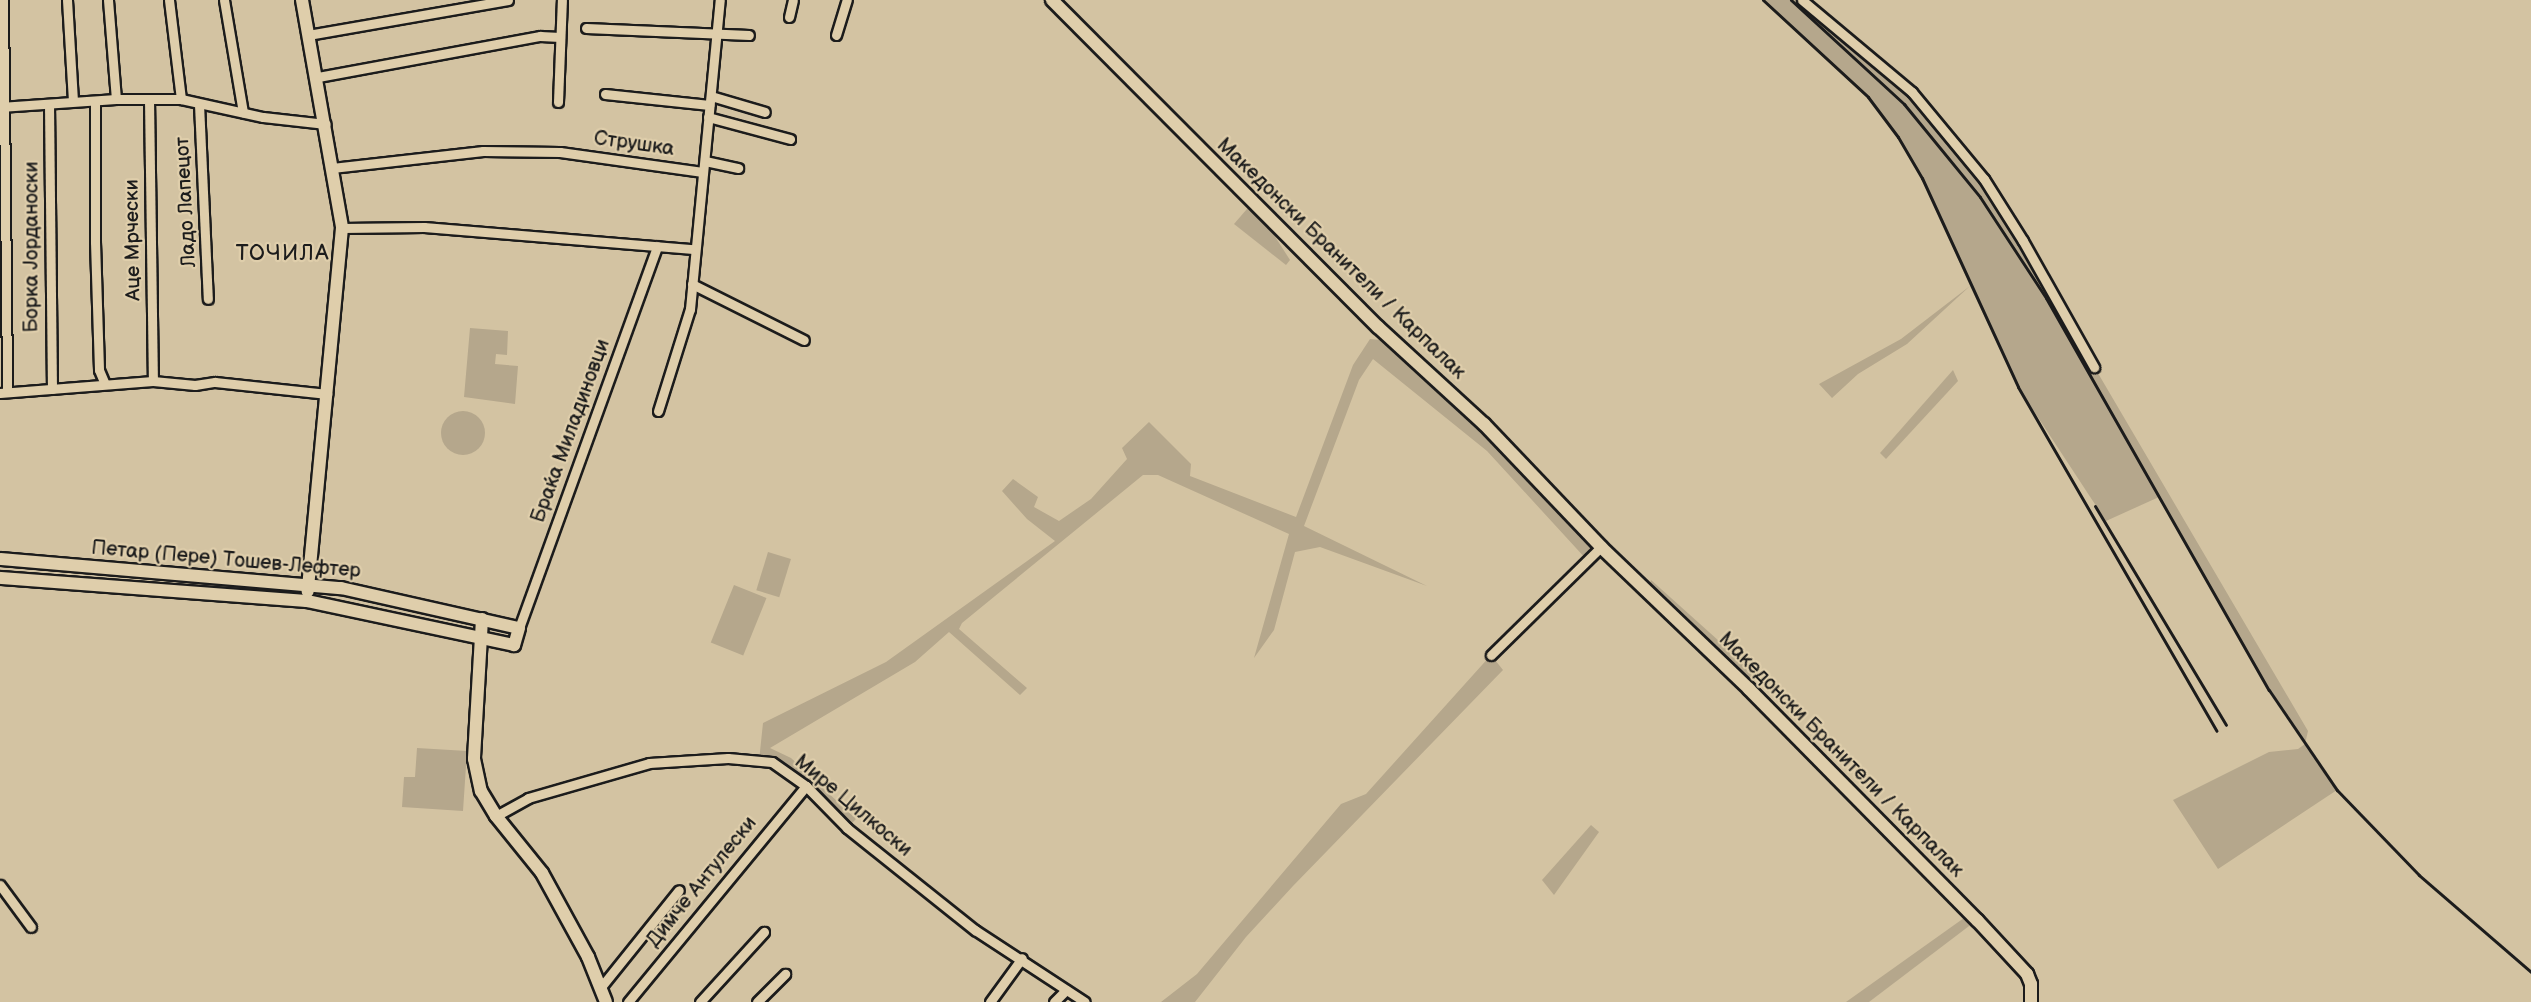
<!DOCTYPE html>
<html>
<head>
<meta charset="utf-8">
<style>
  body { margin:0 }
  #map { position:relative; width:2531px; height:1002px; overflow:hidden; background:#d3c3a2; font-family:"Balsamiq Sans",sans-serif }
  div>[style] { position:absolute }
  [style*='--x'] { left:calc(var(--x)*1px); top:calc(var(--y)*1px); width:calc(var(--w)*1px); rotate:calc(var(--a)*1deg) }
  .green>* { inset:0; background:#b5a78c; transform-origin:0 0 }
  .round { border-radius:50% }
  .roads { filter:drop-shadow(2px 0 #1c1c1c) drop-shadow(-2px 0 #1c1c1c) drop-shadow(0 2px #1c1c1c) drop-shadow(0 -2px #1c1c1c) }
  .street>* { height:9px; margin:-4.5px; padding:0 4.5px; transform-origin:4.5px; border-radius:4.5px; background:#dfceab }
  .secondary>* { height:12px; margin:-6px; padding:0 6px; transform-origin:6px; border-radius:6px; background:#dfceab }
  .rail>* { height:3px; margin:-1.5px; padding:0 1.5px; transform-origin:1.5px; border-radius:1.5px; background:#1c1c1c }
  span { translate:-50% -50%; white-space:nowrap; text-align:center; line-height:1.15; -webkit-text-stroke:4.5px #dfceab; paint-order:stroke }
  .street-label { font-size:20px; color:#1c1c1c }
  .quarter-label { font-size:22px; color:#1c1c1c; letter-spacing:1.5px }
</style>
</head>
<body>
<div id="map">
  <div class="green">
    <div style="clip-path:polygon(1763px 0,1802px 0,1912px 92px,1984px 179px,2308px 731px,2305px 744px,2337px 790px,2218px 869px,2173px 800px,2269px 752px,2298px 749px,2305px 744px,2269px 690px,2159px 497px,2106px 521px,2018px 387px,1970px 286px,1907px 344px,1858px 374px,1832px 398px,1819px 384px,1901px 339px,1970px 286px,1922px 178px,1898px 137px,1868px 97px)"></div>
    <div style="clip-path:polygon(1253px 202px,1290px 260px,1286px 265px,1234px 224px)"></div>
    <div style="clip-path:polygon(470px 328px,508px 331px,507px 355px,496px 354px,495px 364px,518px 366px,515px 404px,464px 397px)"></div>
    <div style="clip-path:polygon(1370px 339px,1392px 341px,1601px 547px,1587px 560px,1487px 451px,1373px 359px,1359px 380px,1304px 526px,1427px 586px,1320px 547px,1295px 552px,1274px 630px,1254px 658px,1289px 534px,1158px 475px,1143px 475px,962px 623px,959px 629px,1027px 688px,1020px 695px,949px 632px,915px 662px,770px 748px,791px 758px,856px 819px,847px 828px,772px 762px,759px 761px,763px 723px,886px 662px,1055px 541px,1027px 519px,1002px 491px,1013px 479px,1038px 497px,1034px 507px,1059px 521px,1091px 499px,1127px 459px,1122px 448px,1149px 422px,1191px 464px,1190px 476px,1296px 517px,1353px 365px)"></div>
    <div style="clip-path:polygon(1953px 370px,1958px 381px,1886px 459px,1880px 453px)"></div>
    <div class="round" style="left:441px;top:411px;width:44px;height:44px"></div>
    <div style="left:768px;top:552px;width:24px;height:40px;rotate:17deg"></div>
    <div style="clip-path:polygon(1651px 580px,1758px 676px,1749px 689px,1647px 590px)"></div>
    <div style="left:734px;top:585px;width:35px;height:62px;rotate:22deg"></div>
    <div style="clip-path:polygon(1491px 655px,1503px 670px,1293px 886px,1246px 937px,1195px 1002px,1161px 1002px,1197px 974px,1341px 804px,1366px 794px)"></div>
    <div style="clip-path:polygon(417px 748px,467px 751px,463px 811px,402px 807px,404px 777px,415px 777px)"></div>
    <div style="clip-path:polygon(1591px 825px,1599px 832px,1554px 895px,1542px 880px)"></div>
    <div style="clip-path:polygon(1971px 913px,1977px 920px,1869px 1002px,1846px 1002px)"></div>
  </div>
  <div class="roads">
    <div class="street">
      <div style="--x:3;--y:0;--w:392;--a:89.4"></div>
      <div style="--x:67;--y:0;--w:101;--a:86.6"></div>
      <div style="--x:108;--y:0;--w:99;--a:85.4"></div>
      <div style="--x:169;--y:0;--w:100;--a:83.1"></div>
      <div style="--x:224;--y:0;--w:114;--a:80.4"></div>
      <div style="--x:1802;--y:0;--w:143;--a:39.9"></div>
      <div style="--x:1912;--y:92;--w:113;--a:50.4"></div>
      <div style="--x:1984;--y:179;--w:73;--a:57.8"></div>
      <div style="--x:2023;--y:241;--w:145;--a:60.6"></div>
      <div style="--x:789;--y:17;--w:17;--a:-77"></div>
      <div style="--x:586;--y:28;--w:163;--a:2.5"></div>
      <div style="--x:308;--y:35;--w:203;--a:-9.9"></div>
      <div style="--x:836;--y:35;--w:37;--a:-73"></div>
      <div style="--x:318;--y:77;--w:226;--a:-10.5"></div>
      <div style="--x:540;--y:36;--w:20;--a:3"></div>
      <div style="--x:605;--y:94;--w:105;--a:6"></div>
      <div style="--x:711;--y:96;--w:56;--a:16.5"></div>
      <div style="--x:149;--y:99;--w:282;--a:89.2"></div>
      <div style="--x:95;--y:102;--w:140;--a:90"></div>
      <div style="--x:95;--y:242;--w:128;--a:88.2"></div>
      <div style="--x:99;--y:370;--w:13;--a:67"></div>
      <div style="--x:558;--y:102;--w:102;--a:-87.8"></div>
      <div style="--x:49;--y:104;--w:285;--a:89.4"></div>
      <div style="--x:199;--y:104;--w:195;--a:87.4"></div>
      <div style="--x:0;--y:107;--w:116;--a:-3.9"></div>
      <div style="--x:116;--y:99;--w:65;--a:0"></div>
      <div style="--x:181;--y:99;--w:84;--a:12.4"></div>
      <div style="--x:263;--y:117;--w:63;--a:6.3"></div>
      <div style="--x:708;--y:117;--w:85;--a:15"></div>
      <div style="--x:705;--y:161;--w:34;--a:12"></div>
      <div style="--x:332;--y:168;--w:152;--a:-6.4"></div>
      <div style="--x:483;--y:151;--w:77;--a:0.7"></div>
      <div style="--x:560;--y:152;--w:144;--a:8"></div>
      <div style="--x:342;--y:228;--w:82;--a:-0.7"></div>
      <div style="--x:424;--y:227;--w:270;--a:4.7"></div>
      <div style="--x:692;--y:284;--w:125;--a:26.6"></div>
      <div style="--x:0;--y:393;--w:153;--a:-4.5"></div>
      <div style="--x:153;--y:381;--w:42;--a:5.4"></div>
      <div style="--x:195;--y:385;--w:20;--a:-9"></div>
      <div style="--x:215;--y:382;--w:113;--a:6.1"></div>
      <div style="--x:658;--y:411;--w:107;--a:-72.6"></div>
      <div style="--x:690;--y:309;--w:310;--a:-84.5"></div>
      <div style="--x:519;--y:628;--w:406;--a:-70.1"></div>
      <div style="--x:1491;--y:655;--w:154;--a:-44.5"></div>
      <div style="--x:496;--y:816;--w:37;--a:-29"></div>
      <div style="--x:528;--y:798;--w:126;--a:-16.1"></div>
      <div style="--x:649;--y:763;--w:79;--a:-3.6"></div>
      <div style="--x:728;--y:758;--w:44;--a:5.2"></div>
      <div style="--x:772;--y:762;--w:42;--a:35.2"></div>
      <div style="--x:806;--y:786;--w:59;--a:45.7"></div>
      <div style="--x:847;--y:828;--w:164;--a:38.6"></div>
      <div style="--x:975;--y:930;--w:131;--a:33.2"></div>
      <div style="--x:0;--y:885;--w:52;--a:53.6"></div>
      <div style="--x:601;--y:987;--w:124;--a:-51.2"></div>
      <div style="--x:628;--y:1002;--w:280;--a:-50.5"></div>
      <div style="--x:700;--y:1002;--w:95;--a:-47.6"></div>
      <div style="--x:757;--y:1002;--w:40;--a:-45"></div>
      <div style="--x:990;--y:1002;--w:54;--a:-54"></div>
      <div style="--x:1054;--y:1002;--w:17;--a:-45"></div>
    </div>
    <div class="secondary">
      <div style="--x:302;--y:0;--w:231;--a:80"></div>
      <div style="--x:342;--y:228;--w:365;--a:95.4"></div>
      <div style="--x:1052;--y:0;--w:462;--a:45.1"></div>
      <div style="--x:1378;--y:327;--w:144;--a:42.5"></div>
      <div style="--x:1484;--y:424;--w:170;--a:46.4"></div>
      <div style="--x:1601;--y:547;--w:205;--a:43.8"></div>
      <div style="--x:1749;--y:689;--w:325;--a:45.4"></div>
      <div style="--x:1977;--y:920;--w:74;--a:47.2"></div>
      <div style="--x:2027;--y:974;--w:11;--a:68"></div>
      <div style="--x:2031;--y:984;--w:18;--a:90"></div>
      <div style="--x:0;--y:559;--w:342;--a:4.9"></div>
      <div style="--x:341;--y:588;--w:182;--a:12.7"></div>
      <div style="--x:519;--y:628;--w:18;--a:106"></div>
      <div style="--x:514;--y:645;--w:212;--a:-168"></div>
      <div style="--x:307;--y:601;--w:308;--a:-175.7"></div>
      <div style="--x:482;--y:619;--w:140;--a:93.3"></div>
      <div style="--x:474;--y:759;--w:33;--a:78"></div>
      <div style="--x:481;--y:791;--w:29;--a:59"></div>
      <div style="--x:496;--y:816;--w:73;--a:51.1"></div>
      <div style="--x:542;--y:873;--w:96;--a:61.3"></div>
      <div style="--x:588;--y:957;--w:48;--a:68.2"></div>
    </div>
  </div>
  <div class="rail">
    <div style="--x:1763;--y:0;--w:143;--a:42.7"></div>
    <div style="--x:1868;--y:97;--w:50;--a:53.1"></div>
    <div style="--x:1898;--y:137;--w:48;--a:59.7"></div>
    <div style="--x:1922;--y:178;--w:230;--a:65.3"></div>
    <div style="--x:2018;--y:387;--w:397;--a:60"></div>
    <div style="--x:1791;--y:0;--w:154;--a:42.6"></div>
    <div style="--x:1904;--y:104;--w:120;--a:50.7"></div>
    <div style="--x:1980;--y:197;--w:121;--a:56.8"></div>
    <div style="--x:2046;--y:298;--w:451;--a:60.4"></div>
    <div style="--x:2269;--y:690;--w:121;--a:55.8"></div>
    <div style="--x:2337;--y:790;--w:118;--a:46"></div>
    <div style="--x:2419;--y:875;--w:148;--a:40.9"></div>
    <div style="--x:2095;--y:506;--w:255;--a:59.1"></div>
  </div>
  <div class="street-label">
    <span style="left:634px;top:144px;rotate:8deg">Струшка</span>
    <span style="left:186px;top:202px;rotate:-93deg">Ладо Лапецот</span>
    <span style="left:133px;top:240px;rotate:-91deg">Аце Мрчески</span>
    <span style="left:32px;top:247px;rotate:-90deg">Борка Јорданоски</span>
    <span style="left:1341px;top:259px;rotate:44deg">Македонски Бранители / Карпалак</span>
    <span style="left:571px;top:431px;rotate:-70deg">Браќа Миладиновци</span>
    <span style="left:226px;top:560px;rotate:5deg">Петар (Пере) Тошев-Лефтер</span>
    <span style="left:1841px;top:755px;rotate:45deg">Македонски Бранители / Карпалак</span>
    <span style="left:853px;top:806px;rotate:40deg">Мире Цилкоски</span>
    <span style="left:702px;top:882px;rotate:-51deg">Димче Антулески</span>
  </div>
  <div class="quarter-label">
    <span style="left:283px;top:254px">ТОЧИЛА</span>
  </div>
</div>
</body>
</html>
